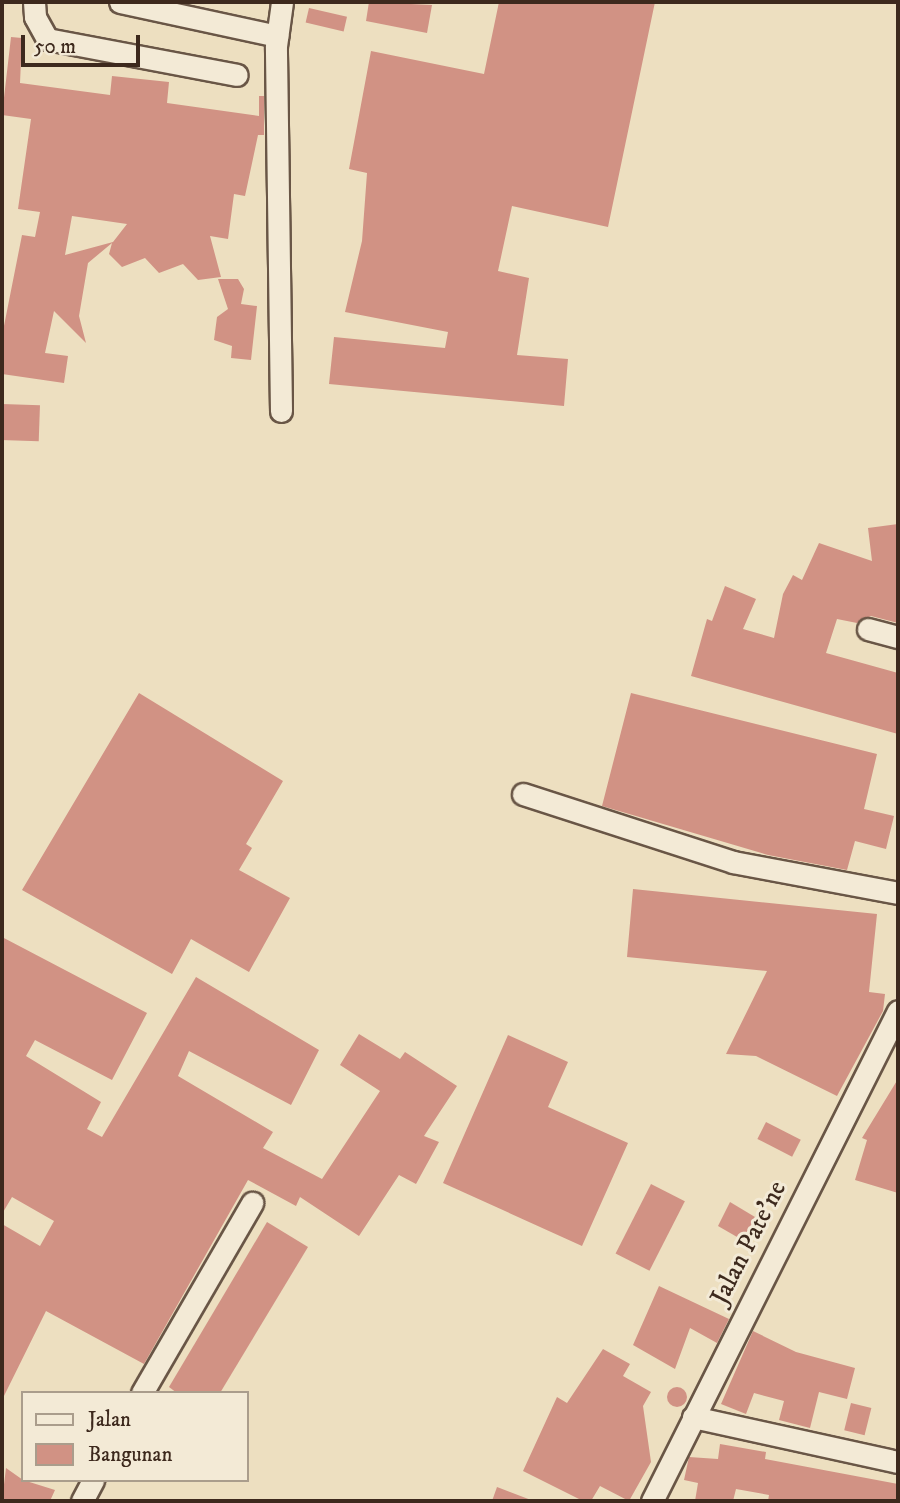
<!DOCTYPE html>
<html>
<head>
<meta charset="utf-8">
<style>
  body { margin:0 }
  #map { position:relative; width:900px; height:1503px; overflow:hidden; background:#eddfc0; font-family:"IM FELL DW Pica",serif }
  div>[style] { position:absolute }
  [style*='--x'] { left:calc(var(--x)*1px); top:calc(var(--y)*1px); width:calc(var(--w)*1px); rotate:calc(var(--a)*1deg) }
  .building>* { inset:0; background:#d19284; transform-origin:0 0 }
  .round { border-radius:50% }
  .roads { filter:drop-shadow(2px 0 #695646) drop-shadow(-2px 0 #695646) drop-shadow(0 2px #695646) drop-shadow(0 -2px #695646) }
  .minor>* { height:21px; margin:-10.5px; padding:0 10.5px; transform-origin:10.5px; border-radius:10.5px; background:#f3ead6 }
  span { translate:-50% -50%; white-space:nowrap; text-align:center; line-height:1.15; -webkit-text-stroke:6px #f3ead6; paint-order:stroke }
  .street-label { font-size:26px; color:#3d291d }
  .frame { position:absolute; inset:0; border:4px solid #3d291d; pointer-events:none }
  .legend { position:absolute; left:21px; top:1391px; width:228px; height:91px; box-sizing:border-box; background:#f3ead6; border:2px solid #aa9d8c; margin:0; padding:9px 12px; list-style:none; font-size:21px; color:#3d291d }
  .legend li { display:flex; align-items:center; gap:14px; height:35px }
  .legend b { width:35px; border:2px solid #aa9d8c }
  .scale { position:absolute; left:21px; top:35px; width:119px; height:32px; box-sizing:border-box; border:4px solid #3d291d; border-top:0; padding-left:9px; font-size:21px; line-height:24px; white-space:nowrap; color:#3d291d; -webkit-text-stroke:5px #f3ead6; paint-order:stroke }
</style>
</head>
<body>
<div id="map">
  <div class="building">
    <div style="clip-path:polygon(369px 2px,432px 5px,427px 33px,366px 21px)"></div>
    <div style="clip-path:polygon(499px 2px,655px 2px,608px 227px,512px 206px,498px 271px,529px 278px,517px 355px,568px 359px,564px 406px,329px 384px,334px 337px,445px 348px,448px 332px,345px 312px,362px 241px,367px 173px,349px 169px,371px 51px,484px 74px)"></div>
    <div style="left:309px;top:8px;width:39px;height:15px;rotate:13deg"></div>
    <div style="clip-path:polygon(evenodd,11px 37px,22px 38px,20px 83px,110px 95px,112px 76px,169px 82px,167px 103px,259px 116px,259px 96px,264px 96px,264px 135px,258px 135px,245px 196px,234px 194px,228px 239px,210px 236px,221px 277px,198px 280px,183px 264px,159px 273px,145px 258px,122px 267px,109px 254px,112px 243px,88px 263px,79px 316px,86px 343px,54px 311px,45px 353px,68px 356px,64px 383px,2px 374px,2px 336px,22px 235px,35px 237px,40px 212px,18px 209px,31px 119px,2px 115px,11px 37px,72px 216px,127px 224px,113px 242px,65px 255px,72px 216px)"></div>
    <div style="clip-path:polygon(218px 279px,238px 279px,244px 289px,241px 304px,257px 306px,251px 360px,231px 358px,232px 346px,214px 340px,217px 317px,228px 309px)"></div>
    <div style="left:2px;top:404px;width:38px;height:36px;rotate:2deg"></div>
    <div style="clip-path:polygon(898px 524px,898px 623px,871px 616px,857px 623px,837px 619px,826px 653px,898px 673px,898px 734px,691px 676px,707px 619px,712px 621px,725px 586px,756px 599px,743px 629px,774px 638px,783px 594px,793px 575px,802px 580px,819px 543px,872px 561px,868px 528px)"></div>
    <div style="clip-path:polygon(139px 693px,283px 781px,246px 844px,252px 848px,239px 870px,290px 898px,249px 972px,191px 939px,172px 974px,22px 890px)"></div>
    <div style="clip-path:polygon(631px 693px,877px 754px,864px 809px,894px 816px,886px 849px,855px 841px,847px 870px,768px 855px,602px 806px)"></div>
    <div style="clip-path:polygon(633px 889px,877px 914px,869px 992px,885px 994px,883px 1011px,837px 1096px,756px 1056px,726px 1054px,767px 971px,627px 957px)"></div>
    <div style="clip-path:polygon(2px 937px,147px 1013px,112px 1080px,35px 1040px,26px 1056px,101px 1102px,87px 1129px,102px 1137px,196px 977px,319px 1050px,291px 1105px,189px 1051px,178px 1076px,273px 1132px,263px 1148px,322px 1179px,380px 1091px,340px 1065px,359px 1034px,400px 1059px,405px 1052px,457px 1086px,424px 1136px,439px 1142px,416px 1184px,399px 1175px,359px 1236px,300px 1197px,296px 1206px,248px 1180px,144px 1364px,46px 1311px,2px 1400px,2px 1224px,40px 1246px,54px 1221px,12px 1197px,2px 1214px)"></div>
    <div style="clip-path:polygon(508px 1035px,568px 1062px,548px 1107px,628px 1143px,582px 1246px,443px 1183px)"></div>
    <div style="clip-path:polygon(898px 1079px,898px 1193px,855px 1180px,867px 1140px,862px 1138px)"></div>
    <div style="left:766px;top:1122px;width:39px;height:19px;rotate:27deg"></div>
    <div style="left:651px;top:1184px;width:38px;height:78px;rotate:27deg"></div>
    <div style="clip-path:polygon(730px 1202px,755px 1217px,744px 1241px,718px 1226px)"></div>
    <div style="clip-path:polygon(267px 1222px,308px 1247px,220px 1393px,177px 1393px,169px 1387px)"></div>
    <div style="clip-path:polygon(659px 1286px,729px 1319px,717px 1343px,690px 1328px,675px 1369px,633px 1345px)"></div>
    <div style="clip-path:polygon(753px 1331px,796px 1352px,855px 1368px,847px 1399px,819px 1392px,810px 1428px,779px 1420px,784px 1401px,754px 1393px,746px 1414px,721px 1404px)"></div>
    <div style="clip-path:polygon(603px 1349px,630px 1364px,623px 1376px,651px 1392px,643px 1406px,651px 1462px,629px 1501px,600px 1486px,591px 1501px,583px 1501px,523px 1471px,557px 1397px,567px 1403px)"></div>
    <div class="round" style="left:667px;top:1387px;width:20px;height:20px"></div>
    <div style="left:851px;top:1403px;width:21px;height:28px;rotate:14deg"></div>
    <div style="clip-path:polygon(720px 1444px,766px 1452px,765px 1459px,898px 1484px,898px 1501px,768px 1501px,769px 1495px,736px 1489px,733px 1501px,695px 1501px,698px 1483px,684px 1480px,689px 1457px,718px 1459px)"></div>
    <div style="clip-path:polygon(6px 1468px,23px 1480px,55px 1490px,50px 1501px,2px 1501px)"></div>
    <div style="clip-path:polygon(497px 1487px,531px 1500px,531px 1501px,492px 1501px)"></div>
  </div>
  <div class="roads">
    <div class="minor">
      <div style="--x:34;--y:2;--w:15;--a:86"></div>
      <div style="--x:35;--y:17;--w:25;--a:61"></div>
      <div style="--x:47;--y:39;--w:193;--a:10.7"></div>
      <div style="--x:120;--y:2;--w:161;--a:12.2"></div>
      <div style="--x:281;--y:411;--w:365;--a:-90.8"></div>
      <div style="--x:276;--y:46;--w:44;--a:-82.2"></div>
      <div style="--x:868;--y:629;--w:31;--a:15"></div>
      <div style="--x:523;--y:794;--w:221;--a:17.9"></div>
      <div style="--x:733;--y:862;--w:168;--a:10.6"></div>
      <div style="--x:142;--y:1393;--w:220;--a:-59.9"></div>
      <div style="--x:693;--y:1417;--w:210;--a:12.4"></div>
      <div style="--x:82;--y:1501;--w:24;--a:-62"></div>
      <div style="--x:652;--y:1501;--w:548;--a:-63.34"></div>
    </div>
  </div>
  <div class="street-label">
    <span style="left:749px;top:1243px;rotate:-63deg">Jalan Pate'ne</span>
  </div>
  <div class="frame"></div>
  <ul class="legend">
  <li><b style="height:9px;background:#f3ead6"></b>Jalan</li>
  <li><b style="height:19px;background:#d19284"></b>Bangunan</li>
  </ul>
  <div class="scale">50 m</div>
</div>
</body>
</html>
